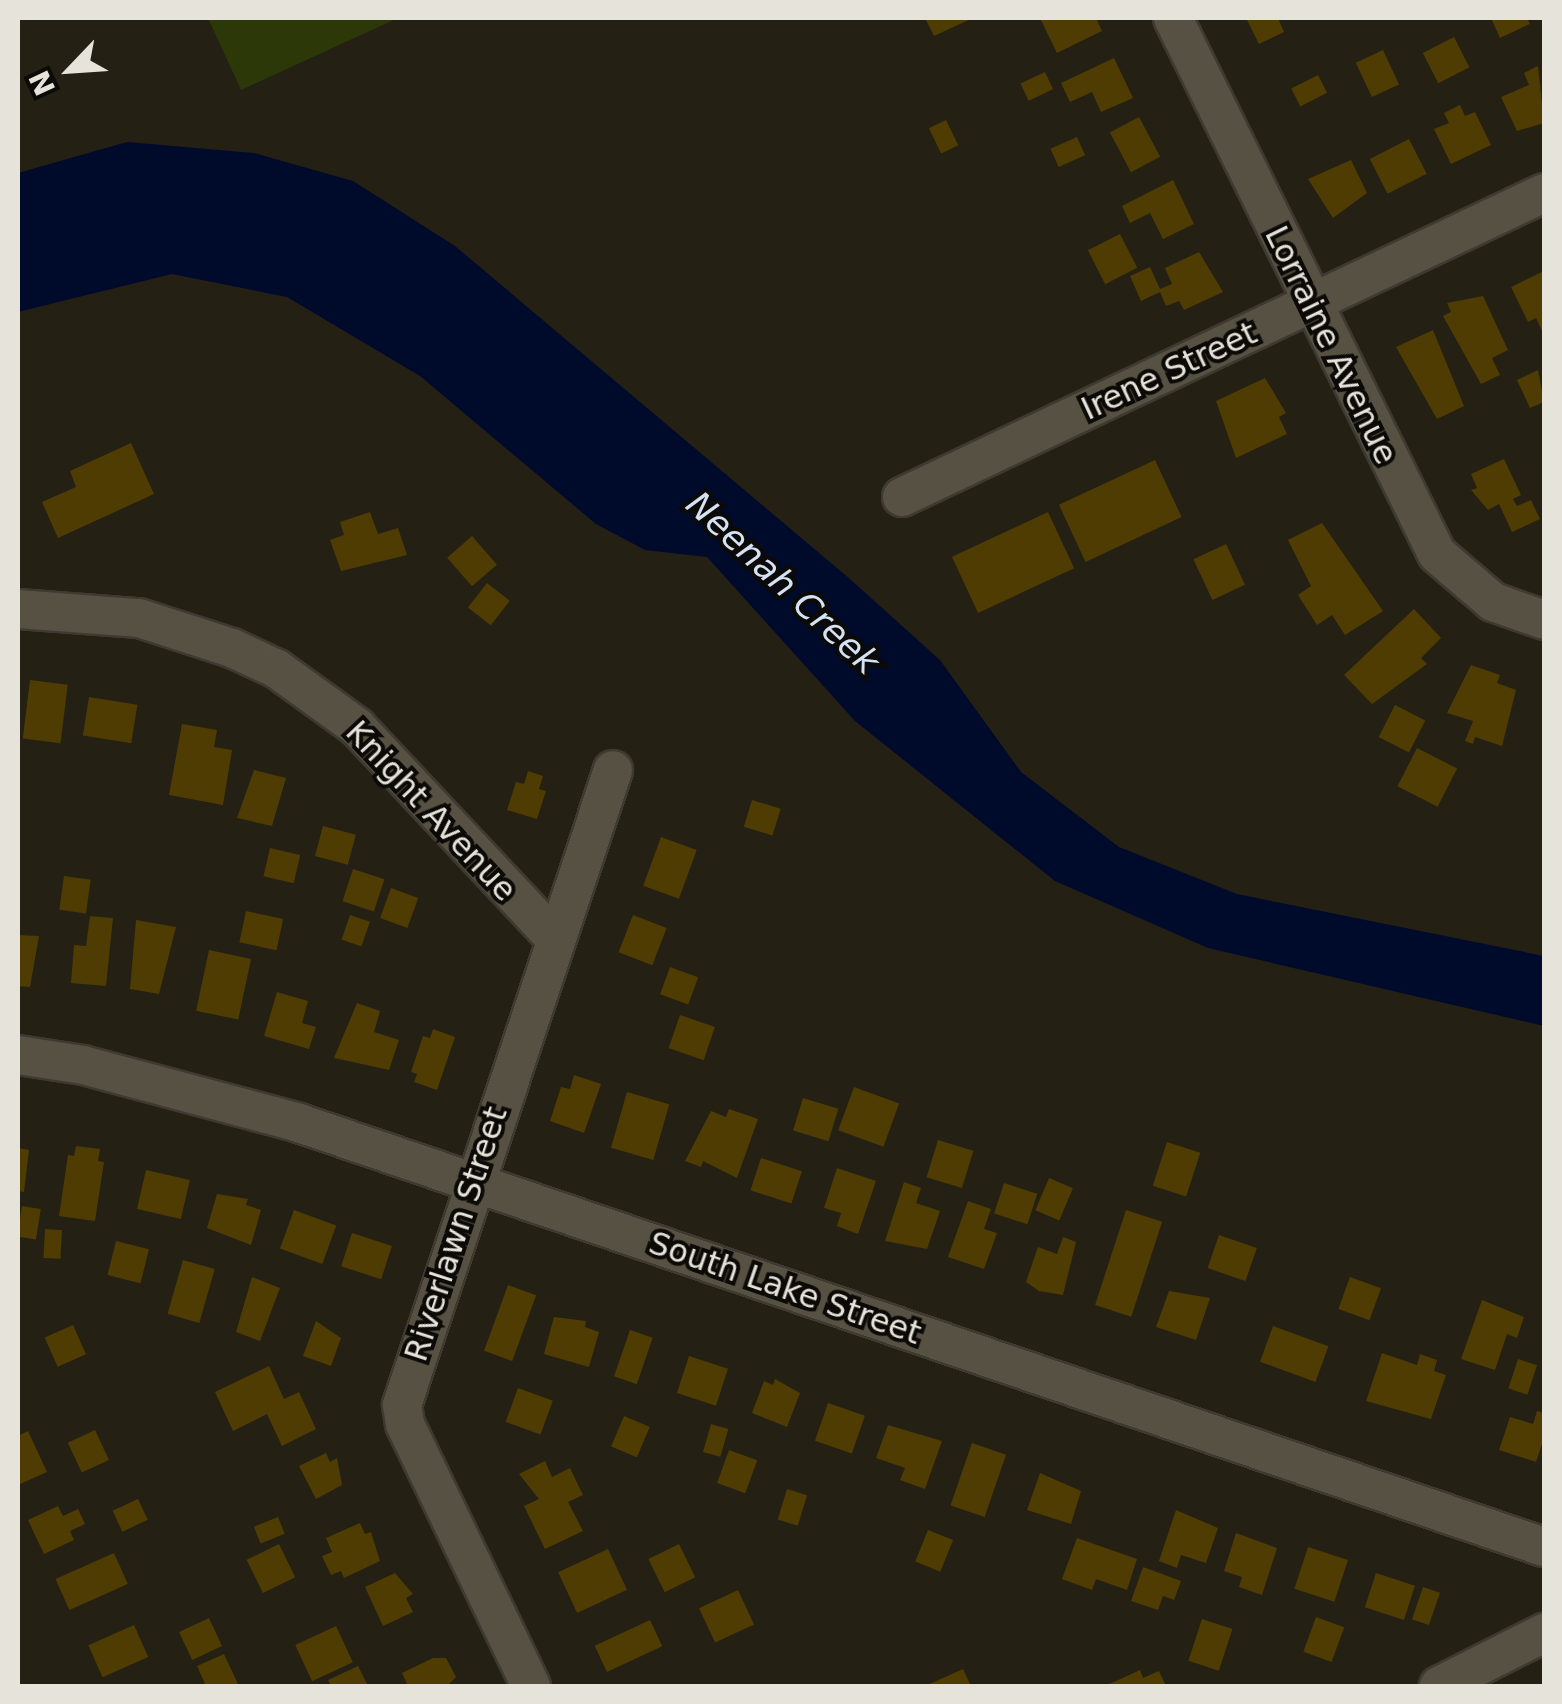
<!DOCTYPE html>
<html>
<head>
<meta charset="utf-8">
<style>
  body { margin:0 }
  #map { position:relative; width:1562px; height:1704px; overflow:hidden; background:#252014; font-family:"DejaVu Sans",sans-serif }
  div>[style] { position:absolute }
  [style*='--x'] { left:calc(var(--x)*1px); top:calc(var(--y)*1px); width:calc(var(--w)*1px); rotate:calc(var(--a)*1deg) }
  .green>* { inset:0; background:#2d3809 }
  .water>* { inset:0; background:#000a2b }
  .building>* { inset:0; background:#4e3c03; transform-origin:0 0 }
  .roads { filter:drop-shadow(2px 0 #3e3a32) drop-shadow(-2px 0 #3e3a32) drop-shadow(0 2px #3e3a32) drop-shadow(0 -2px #3e3a32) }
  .minor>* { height:38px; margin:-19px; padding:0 19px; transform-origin:19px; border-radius:19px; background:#575144 }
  span { translate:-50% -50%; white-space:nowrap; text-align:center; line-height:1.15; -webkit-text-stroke:8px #0c0a06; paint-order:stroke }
  .street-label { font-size:32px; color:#e6e3db }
  .water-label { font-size:35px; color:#d4e2f5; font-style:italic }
  .frame { position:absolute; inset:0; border:20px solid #e6e3db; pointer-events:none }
  .north { position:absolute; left:20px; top:20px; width:100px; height:100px; -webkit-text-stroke:8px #0c0a06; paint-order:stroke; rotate:245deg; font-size:28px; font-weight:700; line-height:40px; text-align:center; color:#e6e3db }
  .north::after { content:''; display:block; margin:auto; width:35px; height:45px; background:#e6e3db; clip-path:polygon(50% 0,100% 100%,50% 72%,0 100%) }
</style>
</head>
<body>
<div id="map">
  <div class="green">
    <div style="clip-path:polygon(208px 18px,398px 18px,241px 90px)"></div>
  </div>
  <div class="water">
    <div style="clip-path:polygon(127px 142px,254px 153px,353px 181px,455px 246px,850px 579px,940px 660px,1021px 772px,1119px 847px,1237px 894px,1544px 956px,1544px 1026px,1208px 948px,1055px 881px,855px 721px,707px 557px,645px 550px,596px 524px,420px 376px,287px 297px,172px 274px,18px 312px,18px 173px)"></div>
  </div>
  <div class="building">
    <div style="clip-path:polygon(925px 18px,973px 18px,934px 36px)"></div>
    <div style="clip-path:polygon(1040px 18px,1096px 18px,1102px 31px,1057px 53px)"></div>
    <div style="clip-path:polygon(1246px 18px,1278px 18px,1284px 32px,1259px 44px)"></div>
    <div style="clip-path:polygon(1491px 18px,1527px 18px,1530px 24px,1500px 38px)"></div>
    <div style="left:1454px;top:37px;width:34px;height:35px;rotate:63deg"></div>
    <div style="left:1383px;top:50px;width:38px;height:30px;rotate:65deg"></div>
    <div style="clip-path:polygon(1114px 58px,1133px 98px,1101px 112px,1092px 92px,1070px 102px,1061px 83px)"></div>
    <div style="clip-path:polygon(1538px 66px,1544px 123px,1517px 131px,1501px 97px,1529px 85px,1524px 73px)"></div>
    <div style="left:1045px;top:72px;width:19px;height:27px;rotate:65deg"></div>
    <div style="left:1318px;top:75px;width:20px;height:30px;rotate:63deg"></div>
    <div style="clip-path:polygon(1460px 105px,1465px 116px,1475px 112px,1491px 145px,1451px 164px,1434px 129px,1449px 123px,1444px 113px)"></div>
    <div style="left:1139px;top:117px;width:45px;height:33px;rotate:62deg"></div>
    <div style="left:946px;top:120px;width:28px;height:19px;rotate:64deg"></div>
    <div style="left:1077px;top:137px;width:20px;height:29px;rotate:66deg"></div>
    <div style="left:1409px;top:139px;width:39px;height:44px;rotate:63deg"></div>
    <div style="clip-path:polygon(1351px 160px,1367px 193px,1333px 218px,1308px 179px)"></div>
    <div style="clip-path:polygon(1173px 180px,1194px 224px,1163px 239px,1150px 213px,1130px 223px,1122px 206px)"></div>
    <div style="left:1120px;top:234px;width:38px;height:36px;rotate:63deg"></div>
    <div style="clip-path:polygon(1199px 252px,1223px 292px,1184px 310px,1179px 301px,1166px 306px,1160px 292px,1141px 301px,1130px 276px,1150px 267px,1160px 289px,1172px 284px,1165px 268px)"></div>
    <div style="clip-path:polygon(1544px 271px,1544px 335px,1536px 318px,1528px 322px,1511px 287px)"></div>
    <div style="clip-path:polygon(1483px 296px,1508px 350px,1492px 358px,1500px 375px,1481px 384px,1443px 316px,1451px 312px,1447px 303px)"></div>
    <div style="clip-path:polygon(1433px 330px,1464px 406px,1437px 419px,1396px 347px)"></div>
    <div style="clip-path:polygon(1538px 370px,1544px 402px,1530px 408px,1517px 380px)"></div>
    <div style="clip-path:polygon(1265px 378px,1286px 413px,1279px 417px,1287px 434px,1236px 458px,1216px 401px)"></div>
    <div style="clip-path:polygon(131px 443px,154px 494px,58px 538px,42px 502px,76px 487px,70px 471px)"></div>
    <div style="clip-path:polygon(1504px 459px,1521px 495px,1513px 499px,1517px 506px,1531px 500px,1540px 519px,1512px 532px,1499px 504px,1488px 510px,1471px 490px,1477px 488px,1471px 474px)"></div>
    <div style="left:1155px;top:460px;width:63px;height:106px;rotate:65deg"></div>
    <div style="clip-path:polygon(370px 512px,378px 534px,398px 528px,407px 555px,341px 571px,330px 540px,344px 535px,340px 522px)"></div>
    <div style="left:1048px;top:512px;width:62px;height:106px;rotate:65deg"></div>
    <div style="clip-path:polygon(1322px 523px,1383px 611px,1345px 635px,1332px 615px,1317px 625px,1298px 595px,1311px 586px,1288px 540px)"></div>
    <div style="left:472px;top:536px;width:38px;height:33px;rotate:49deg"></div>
    <div style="left:1226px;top:544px;width:45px;height:36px;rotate:65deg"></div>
    <div style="left:487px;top:583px;width:29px;height:31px;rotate:38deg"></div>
    <div style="clip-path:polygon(1414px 609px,1441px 638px,1421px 658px,1427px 664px,1372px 704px,1344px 675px)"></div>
    <div style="clip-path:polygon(1471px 665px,1500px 675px,1497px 683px,1516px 690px,1502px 746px,1475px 737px,1473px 744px,1465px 741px,1473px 721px,1447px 713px)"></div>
    <div style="left:30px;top:680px;width:38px;height:59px;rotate:7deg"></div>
    <div style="left:89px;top:697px;width:49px;height:39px;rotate:9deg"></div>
    <div style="left:1395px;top:705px;width:34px;height:36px;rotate:27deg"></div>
    <div style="clip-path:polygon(182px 724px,217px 730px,214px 747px,232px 750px,223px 805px,169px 795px)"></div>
    <div style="left:1417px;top:748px;width:45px;height:43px;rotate:27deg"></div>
    <div style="clip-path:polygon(254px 770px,286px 778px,272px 826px,237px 818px)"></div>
    <div style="clip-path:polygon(528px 771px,543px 776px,539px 789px,546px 791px,537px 819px,507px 810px,516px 782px,524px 784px)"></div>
    <div style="left:752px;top:800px;width:30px;height:28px;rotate:17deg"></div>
    <div style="left:323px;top:826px;width:34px;height:31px;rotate:15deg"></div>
    <div style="left:661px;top:837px;width:38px;height:52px;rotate:20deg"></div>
    <div style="left:270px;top:848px;width:31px;height:29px;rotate:13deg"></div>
    <div style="left:353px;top:869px;width:33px;height:34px;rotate:18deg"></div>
    <div style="left:64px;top:876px;width:27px;height:34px;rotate:8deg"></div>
    <div style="left:391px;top:888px;width:29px;height:32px;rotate:20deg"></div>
    <div style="left:246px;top:911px;width:38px;height:32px;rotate:12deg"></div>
    <div style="left:350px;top:915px;width:21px;height:26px;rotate:19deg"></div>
    <div style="left:633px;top:915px;width:36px;height:40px;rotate:21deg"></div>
    <div style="clip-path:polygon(90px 916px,113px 918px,106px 986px,71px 983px,74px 945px,86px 946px)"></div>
    <div style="clip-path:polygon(136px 920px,176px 927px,159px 994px,130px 989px)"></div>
    <div style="clip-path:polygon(18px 935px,39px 936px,30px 987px,18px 986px)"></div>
    <div style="left:209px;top:950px;width:43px;height:62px;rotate:12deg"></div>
    <div style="left:670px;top:967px;width:30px;height:29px;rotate:20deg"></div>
    <div style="clip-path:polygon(277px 992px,308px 1001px,302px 1023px,316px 1027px,309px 1049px,264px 1036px)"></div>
    <div style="clip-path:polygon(357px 1003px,380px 1011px,374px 1032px,399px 1040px,389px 1070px,334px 1058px)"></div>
    <div style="left:680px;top:1015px;width:37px;height:35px;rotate:19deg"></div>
    <div style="clip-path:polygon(433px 1029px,455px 1037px,437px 1090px,414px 1082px,417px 1074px,411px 1072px,423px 1036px,430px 1038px)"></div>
    <div style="clip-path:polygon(574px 1075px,601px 1084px,584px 1133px,550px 1121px,561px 1087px,570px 1089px)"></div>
    <div style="left:854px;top:1087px;width:48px;height:46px;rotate:20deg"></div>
    <div style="left:627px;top:1092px;width:44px;height:58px;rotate:16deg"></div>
    <div style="left:803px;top:1098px;width:37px;height:34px;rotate:17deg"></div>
    <div style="clip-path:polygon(729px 1109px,758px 1119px,737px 1178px,703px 1161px,701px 1167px,685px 1161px,711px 1111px,726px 1117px)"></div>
    <div style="left:938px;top:1140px;width:37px;height:39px;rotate:17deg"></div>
    <div style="left:1167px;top:1142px;width:35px;height:46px;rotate:18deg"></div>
    <div style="clip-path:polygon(76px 1146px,100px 1149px,98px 1161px,104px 1162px,95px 1221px,59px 1216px,68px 1155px,74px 1156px)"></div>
    <div style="clip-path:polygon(18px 1148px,29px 1150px,24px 1192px,18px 1191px)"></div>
    <div style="left:761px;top:1158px;width:43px;height:34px;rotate:18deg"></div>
    <div style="clip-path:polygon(837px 1168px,876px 1181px,858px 1234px,837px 1226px,841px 1213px,824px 1208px)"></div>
    <div style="left:146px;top:1170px;width:45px;height:40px;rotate:13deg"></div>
    <div style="left:1049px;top:1178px;width:26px;height:35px;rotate:23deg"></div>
    <div style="clip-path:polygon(904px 1182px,921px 1188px,916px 1203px,940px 1211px,927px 1249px,885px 1241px)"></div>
    <div style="left:1004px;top:1183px;width:35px;height:32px;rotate:18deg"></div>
    <div style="clip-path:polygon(217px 1194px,248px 1199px,246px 1205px,261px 1210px,251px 1245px,207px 1228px)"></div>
    <div style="clip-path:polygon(968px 1201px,991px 1209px,984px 1229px,997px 1233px,984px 1269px,948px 1257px)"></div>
    <div style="left:22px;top:1206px;width:19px;height:31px;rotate:9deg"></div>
    <div style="left:294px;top:1210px;width:45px;height:41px;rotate:20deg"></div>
    <div style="left:1126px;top:1210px;width:38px;height:100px;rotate:18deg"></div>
    <div style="left:45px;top:1229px;width:17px;height:29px;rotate:3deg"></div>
    <div style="left:352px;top:1233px;width:42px;height:35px;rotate:18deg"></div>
    <div style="left:1219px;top:1235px;width:40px;height:35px;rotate:19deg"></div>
    <div style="clip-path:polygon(1063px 1237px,1076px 1242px,1063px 1295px,1039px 1291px,1026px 1282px,1038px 1247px,1057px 1254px)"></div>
    <div style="left:116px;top:1241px;width:34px;height:35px;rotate:14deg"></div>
    <div style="left:183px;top:1260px;width:33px;height:56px;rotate:16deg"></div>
    <div style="clip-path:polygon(252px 1277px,280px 1288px,260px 1341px,236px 1332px)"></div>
    <div style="left:1350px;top:1277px;width:33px;height:34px;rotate:20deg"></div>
    <div style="left:508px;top:1285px;width:30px;height:70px;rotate:20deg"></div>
    <div style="clip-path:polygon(1169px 1291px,1210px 1298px,1196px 1340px,1156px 1327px)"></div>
    <div style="clip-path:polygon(1482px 1300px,1524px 1317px,1517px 1338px,1507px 1334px,1495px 1370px,1461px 1359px)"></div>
    <div style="clip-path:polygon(554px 1317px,586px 1321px,585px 1327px,599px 1332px,589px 1367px,544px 1354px)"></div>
    <div style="clip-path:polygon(316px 1321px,341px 1338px,331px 1366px,303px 1356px)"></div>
    <div style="left:73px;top:1325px;width:32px;height:31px;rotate:66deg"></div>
    <div style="left:1273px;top:1326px;width:59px;height:38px;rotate:20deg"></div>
    <div style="left:630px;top:1330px;width:24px;height:49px;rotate:19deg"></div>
    <div style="clip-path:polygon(1382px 1353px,1417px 1365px,1420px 1354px,1437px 1360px,1434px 1371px,1446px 1375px,1431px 1419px,1366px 1401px)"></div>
    <div style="left:689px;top:1356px;width:41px;height:39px;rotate:18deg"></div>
    <div style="left:1518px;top:1359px;width:20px;height:31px;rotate:18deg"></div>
    <div style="clip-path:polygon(269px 1366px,284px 1399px,299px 1392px,316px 1429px,282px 1446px,267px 1414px,233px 1431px,215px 1392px)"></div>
    <div style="clip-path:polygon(775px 1379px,800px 1393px,787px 1427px,752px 1413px,764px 1381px,773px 1385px)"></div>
    <div style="left:518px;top:1388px;width:37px;height:36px;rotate:20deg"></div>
    <div style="left:828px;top:1403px;width:39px;height:40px;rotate:19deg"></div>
    <div style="clip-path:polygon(1537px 1411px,1544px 1413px,1544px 1438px,1536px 1462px,1499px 1450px,1510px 1417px,1533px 1424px)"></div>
    <div style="left:624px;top:1416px;width:28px;height:33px;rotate:23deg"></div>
    <div style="left:711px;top:1424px;width:18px;height:29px;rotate:16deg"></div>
    <div style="clip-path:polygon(888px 1425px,942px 1441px,925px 1489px,900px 1480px,905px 1468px,876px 1458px)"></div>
    <div style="left:95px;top:1430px;width:33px;height:30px;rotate:65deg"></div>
    <div style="clip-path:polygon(28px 1431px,47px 1472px,18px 1485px,18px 1436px)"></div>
    <div style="left:972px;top:1443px;width:36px;height:66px;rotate:19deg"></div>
    <div style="left:729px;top:1450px;width:30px;height:35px;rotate:20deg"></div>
    <div style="clip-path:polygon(326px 1453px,330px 1462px,337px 1458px,342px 1485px,316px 1499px,299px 1466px)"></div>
    <div style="clip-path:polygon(545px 1461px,552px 1477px,570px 1468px,583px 1495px,568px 1502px,583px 1531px,545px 1549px,524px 1506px,539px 1499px,519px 1474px)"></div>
    <div style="clip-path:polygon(1040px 1473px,1081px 1491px,1071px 1524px,1027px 1510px)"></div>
    <div style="left:787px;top:1489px;width:21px;height:32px;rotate:17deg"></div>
    <div style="left:138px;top:1499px;width:23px;height:28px;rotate:65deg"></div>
    <div style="clip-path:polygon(58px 1506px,63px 1516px,78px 1509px,85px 1524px,70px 1531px,74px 1540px,44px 1554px,28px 1520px)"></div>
    <div style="clip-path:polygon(1176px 1510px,1218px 1528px,1206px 1563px,1181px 1555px,1177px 1568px,1159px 1561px)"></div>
    <div style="left:278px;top:1517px;width:18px;height:26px;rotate:68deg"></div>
    <div style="clip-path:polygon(360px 1523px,365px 1534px,371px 1532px,380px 1561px,344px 1578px,341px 1571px,331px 1575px,322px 1556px,332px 1552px,326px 1538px)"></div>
    <div style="left:928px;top:1530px;width:27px;height:34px;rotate:22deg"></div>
    <div style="clip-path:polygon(1236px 1533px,1277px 1548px,1262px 1595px,1239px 1587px,1242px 1577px,1224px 1571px)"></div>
    <div style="clip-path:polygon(1077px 1538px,1137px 1559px,1127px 1590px,1096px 1579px,1092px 1590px,1062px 1579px)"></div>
    <div style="left:279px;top:1544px;width:37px;height:36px;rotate:64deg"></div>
    <div style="left:679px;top:1544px;width:37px;height:34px;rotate:64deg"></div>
    <div style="left:1308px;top:1547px;width:42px;height:44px;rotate:18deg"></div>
    <div style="left:608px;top:1549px;width:45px;height:55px;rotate:65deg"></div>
    <div style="left:114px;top:1553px;width:34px;height:64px;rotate:66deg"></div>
    <div style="clip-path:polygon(1143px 1567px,1181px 1581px,1174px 1600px,1163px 1596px,1158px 1610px,1131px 1601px)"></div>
    <div style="clip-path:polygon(395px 1573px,413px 1594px,406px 1598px,413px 1612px,383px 1626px,365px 1587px)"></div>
    <div style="left:1376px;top:1573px;width:41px;height:36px;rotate:18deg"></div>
    <div style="left:1423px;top:1587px;width:18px;height:34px;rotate:19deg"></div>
    <div style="left:738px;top:1590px;width:38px;height:43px;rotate:65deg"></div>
    <div style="left:1316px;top:1617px;width:30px;height:37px;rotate:20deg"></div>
    <div style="left:209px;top:1618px;width:31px;height:33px;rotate:65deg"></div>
    <div style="left:1202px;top:1619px;width:32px;height:44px;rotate:18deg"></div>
    <div style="left:650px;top:1620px;width:29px;height:61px;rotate:65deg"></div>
    <div style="left:134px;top:1625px;width:35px;height:50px;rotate:66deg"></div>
    <div style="left:336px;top:1626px;width:40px;height:45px;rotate:65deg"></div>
    <div style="clip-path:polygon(224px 1654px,238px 1684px,206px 1686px,197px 1666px)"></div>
    <div style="clip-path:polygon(433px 1658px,446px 1658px,456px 1677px,447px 1686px,408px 1686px,402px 1673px)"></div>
    <div style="clip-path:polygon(358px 1666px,368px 1686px,331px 1686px,328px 1680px)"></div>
    <div style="clip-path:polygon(963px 1669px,971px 1686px,925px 1686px)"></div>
    <div style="clip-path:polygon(1140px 1670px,1143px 1678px,1159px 1671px,1166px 1686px,1105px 1686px)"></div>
  </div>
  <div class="roads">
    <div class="minor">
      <div style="--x:1173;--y:18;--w:597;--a:63.78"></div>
      <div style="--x:1437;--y:554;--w:74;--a:40.6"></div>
      <div style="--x:1493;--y:602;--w:54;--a:19.4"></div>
      <div style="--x:902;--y:497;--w:710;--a:-25.34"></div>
      <div style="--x:18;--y:609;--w:121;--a:4.3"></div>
      <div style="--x:139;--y:618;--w:98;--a:17.9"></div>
      <div style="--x:232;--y:648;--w:50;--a:25"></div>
      <div style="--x:277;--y:669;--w:99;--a:35.9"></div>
      <div style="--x:357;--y:727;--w:291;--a:46.9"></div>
      <div style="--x:18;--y:1055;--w:66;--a:8.7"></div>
      <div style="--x:83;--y:1065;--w:224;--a:15"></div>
      <div style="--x:299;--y:1123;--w:1315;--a:18.81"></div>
      <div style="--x:531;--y:1686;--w:291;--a:-115.7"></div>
      <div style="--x:405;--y:1424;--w:19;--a:-99"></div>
      <div style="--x:402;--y:1405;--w:669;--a:-71.62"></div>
      <div style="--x:1439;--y:1686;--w:118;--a:-26.8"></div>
    </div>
  </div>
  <div class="street-label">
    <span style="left:1331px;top:345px;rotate:64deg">Lorraine Avenue</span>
    <span style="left:1169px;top:371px;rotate:-25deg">Irene Street</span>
    <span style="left:431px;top:811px;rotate:47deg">Knight Avenue</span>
    <span style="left:456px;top:1234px;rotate:-72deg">Riverlawn Street</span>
    <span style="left:785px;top:1288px;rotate:19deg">South Lake Street</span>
  </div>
  <div class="water-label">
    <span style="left:783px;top:583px;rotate:43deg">Neenah Creek</span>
  </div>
  <div class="frame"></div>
  <div class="north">N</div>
</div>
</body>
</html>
